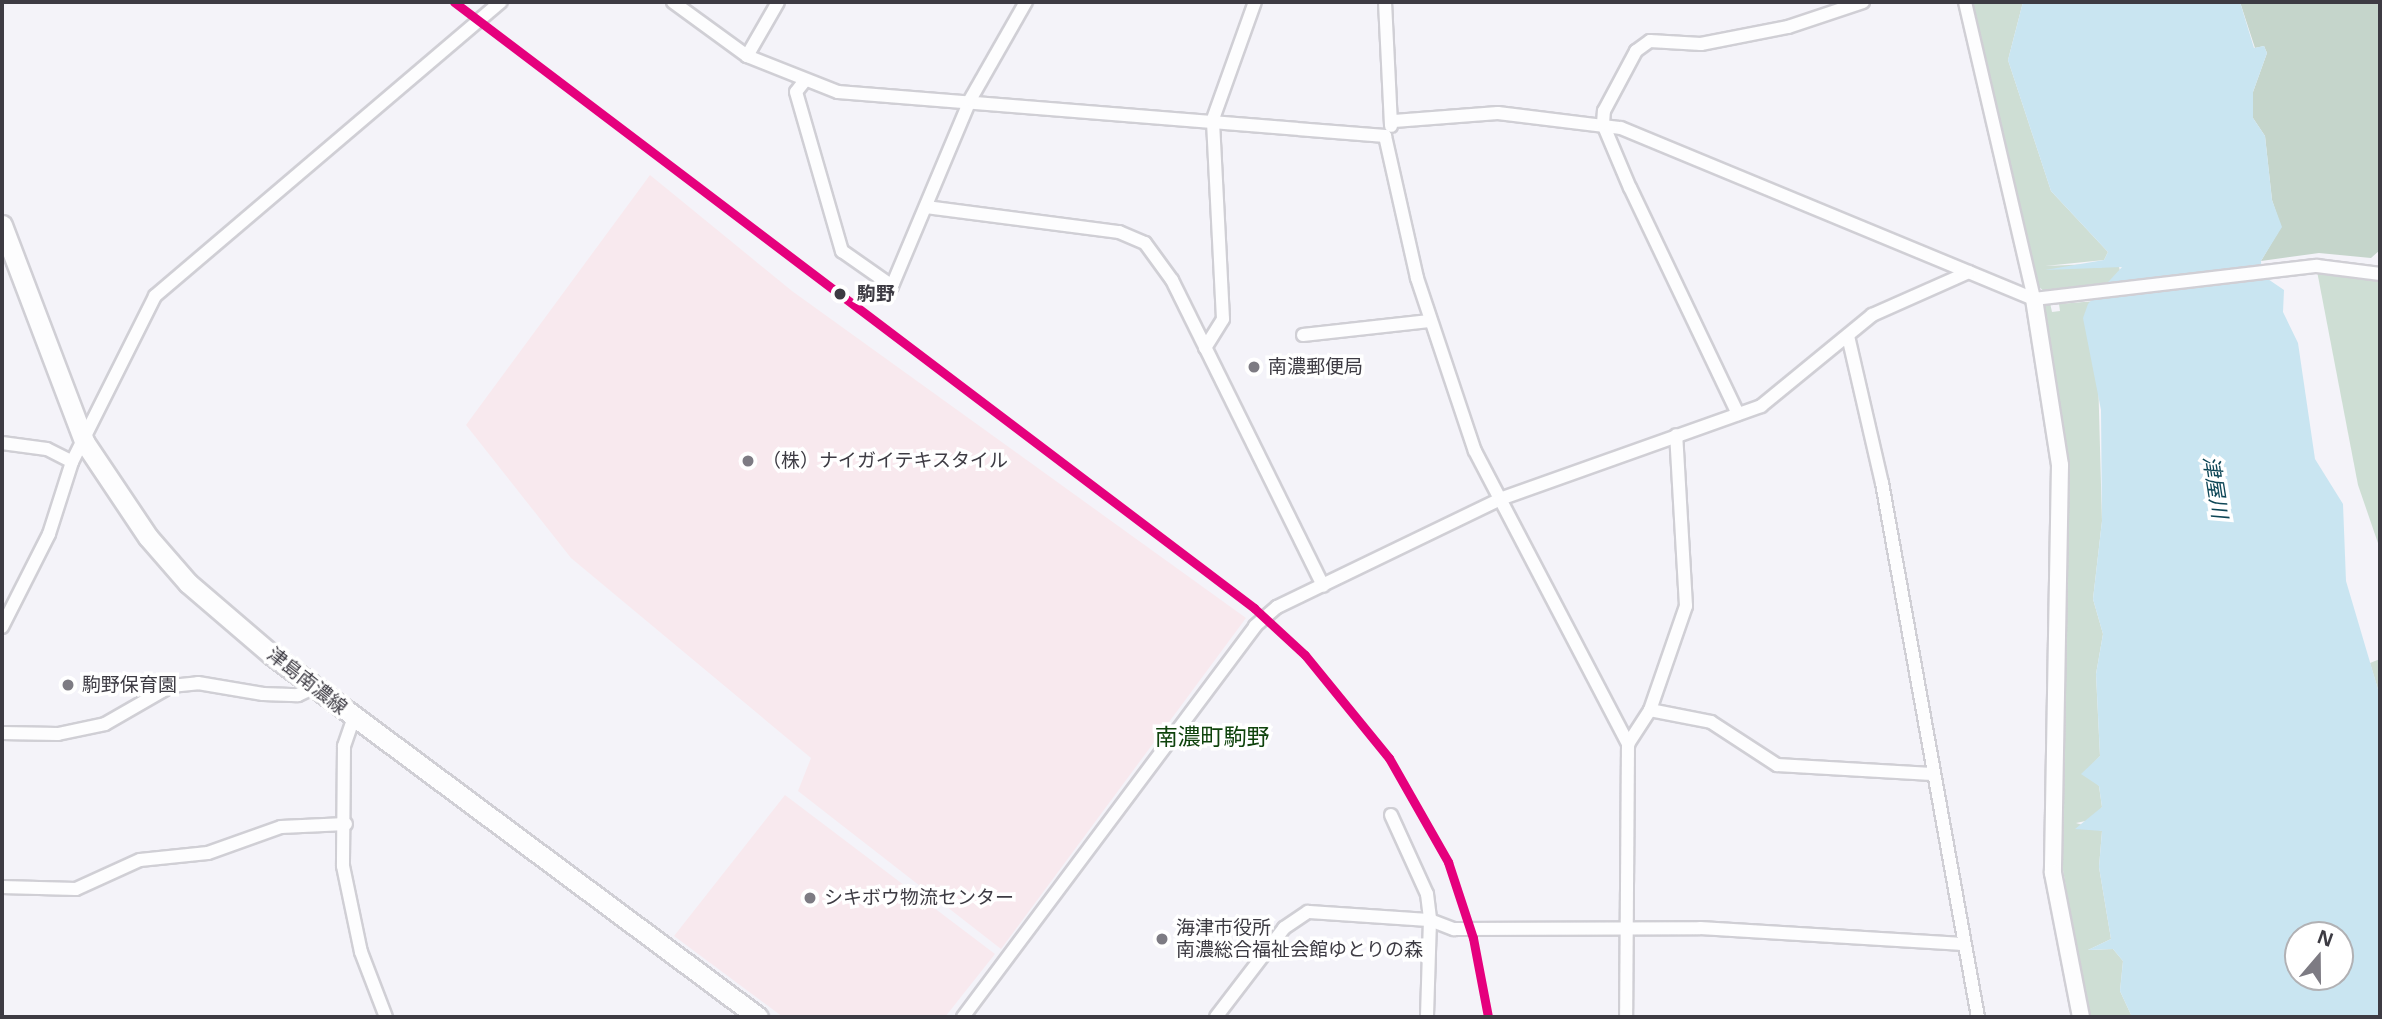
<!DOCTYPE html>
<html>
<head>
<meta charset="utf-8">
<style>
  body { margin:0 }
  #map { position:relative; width:2382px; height:1019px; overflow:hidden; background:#f4f3f9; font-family:"Noto Sans","Noto Sans JP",sans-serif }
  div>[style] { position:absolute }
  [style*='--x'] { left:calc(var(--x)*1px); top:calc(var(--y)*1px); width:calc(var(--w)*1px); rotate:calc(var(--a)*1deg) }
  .industrial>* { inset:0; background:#f8e9ee }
  .green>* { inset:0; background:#ceded4 }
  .forest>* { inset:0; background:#c5d5cb }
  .water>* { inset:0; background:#c9e5f1 }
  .roads { filter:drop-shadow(2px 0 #d0cfd5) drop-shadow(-2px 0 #d0cfd5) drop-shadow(0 2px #d0cfd5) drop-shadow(0 -2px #d0cfd5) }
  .street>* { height:12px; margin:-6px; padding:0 6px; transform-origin:6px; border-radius:6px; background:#fdfdfe }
  .secondary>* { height:16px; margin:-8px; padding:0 8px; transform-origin:8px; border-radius:8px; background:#fdfdfe }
  .primary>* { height:19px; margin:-9.5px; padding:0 9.5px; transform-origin:9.5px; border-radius:9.5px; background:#fdfdfe }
  .rail-1>* { height:9px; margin:-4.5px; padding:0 4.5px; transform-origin:4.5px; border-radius:4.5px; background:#e5007d }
  .dots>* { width:19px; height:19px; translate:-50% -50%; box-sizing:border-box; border:4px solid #fff; border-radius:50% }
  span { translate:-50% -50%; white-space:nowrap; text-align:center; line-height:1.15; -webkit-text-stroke:7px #fff; paint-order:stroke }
  .stop-label { font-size:19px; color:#3d3b43; font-weight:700 }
  .left { translate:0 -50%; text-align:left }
  .poi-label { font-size:19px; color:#3d3b43 }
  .street-label { font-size:19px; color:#3d3b43 }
  .water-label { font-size:21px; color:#0d4656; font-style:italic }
  .quarter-label { font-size:23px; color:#0f430c }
  .frame { position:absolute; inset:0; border:4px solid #3d3b43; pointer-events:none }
  .north { position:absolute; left:2284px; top:921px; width:70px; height:70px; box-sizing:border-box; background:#fff; border:2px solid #b1b1b4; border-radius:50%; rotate:20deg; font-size:19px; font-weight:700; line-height:28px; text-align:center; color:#3d3b43 }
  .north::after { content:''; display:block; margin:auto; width:24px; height:32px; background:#7d7b83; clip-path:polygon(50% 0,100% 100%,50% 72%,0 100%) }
</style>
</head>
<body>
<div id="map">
  <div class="industrial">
    <div style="clip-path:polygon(650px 175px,792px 291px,1246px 618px,1001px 949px,798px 791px,811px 758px,571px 558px,466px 425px)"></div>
    <div style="clip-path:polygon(785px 795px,995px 954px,945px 1017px,783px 1017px,674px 936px)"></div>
  </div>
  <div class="green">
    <div style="clip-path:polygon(1972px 2px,2023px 2px,2008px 60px,2051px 191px,2108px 252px,2104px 260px,2045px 266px,2118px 263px,2120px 271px,2108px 285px,2047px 294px,2036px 284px)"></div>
    <div style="clip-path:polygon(2317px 271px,2380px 277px,2380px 549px,2358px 485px)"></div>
    <div style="clip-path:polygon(2096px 301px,2102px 521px,2093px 599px,2103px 634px,2096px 674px,2100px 756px,2087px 770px,2099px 786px,2102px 807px,2095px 819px,2076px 823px,2102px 831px,2099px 867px,2111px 939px,2088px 950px,2113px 949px,2123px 961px,2120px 991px,2132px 1017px,2088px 1017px,2063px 870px,2058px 772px,2066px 467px,2044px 304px,2050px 303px,2052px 312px,2060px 311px,2059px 304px)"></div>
    <div style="clip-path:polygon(2380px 659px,2380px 696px,2370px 663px)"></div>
  </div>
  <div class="forest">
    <div style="clip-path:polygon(2240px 2px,2380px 2px,2380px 250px,2371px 258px,2319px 253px,2261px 261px,2281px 227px,2272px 200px,2265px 136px,2253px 118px,2253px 92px,2267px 53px,2264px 46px,2255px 48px)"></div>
  </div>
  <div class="water">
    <div style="clip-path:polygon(evenodd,2023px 2px,2240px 2px,2254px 48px,2264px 46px,2267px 53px,2253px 92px,2253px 118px,2265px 136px,2272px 200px,2282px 227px,2261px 261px,2262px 275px,2284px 290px,2283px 312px,2298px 343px,2315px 459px,2343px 504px,2346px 581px,2380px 696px,2380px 1017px,2132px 1017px,2120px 991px,2123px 961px,2113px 949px,2088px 950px,2111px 939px,2099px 867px,2102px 831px,2075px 829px,2102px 807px,2099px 786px,2081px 774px,2100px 756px,2096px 674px,2103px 634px,2093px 599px,2102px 521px,2101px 410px,2083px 318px,2088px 304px,2122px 267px,2045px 270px,2104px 260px,2108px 252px,2051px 191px,2008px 60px,2023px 2px,2298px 935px,2340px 935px,2340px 977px,2298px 977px,2298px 935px)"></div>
  </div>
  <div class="roads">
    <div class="street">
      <div style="--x:673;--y:2;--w:92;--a:36.1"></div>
      <div style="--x:747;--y:56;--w:98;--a:21.6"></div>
      <div style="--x:838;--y:92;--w:549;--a:4.6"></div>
      <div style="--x:1385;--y:136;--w:146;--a:77.3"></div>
      <div style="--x:1417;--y:278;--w:182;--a:71.5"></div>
      <div style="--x:1475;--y:451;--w:331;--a:62.4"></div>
      <div style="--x:1628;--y:744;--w:273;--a:90.4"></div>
      <div style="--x:1385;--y:2;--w:124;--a:87.2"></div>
      <div style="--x:1965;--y:2;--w:305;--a:76.9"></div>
      <div style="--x:747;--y:56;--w:62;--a:-60.1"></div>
      <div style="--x:803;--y:83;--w:11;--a:128"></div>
      <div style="--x:796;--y:92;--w:166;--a:73.9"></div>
      <div style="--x:842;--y:251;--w:61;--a:35"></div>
      <div style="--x:892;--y:286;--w:202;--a:-67.2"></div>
      <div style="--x:970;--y:100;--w:113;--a:-60.3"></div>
      <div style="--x:1394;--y:121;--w:104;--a:-4.4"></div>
      <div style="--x:1498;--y:113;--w:124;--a:7"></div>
      <div style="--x:1621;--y:128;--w:447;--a:22.5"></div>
      <div style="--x:2034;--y:299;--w:285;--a:-6.7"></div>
      <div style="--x:2317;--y:266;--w:64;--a:7.2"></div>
      <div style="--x:926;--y:207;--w:195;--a:7.4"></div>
      <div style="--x:1119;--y:232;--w:28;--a:23"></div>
      <div style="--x:1145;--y:243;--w:46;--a:53.9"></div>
      <div style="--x:1172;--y:280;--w:341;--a:63.7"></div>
      <div style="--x:1303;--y:335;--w:127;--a:-6.3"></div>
      <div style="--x:1848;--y:336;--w:151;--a:77"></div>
      <div style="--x:1882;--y:483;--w:543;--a:79.81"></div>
      <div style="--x:1205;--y:348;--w:34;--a:-58"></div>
      <div style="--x:1223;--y:319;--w:200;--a:-92.9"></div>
      <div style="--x:1213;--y:119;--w:124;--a:-70.3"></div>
      <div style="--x:1738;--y:414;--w:250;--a:-115.5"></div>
      <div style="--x:1630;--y:188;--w:69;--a:-112.9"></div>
      <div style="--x:1603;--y:124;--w:13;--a:-86"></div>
      <div style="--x:1604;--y:111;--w:68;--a:-61.9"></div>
      <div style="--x:1636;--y:51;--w:17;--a:-36"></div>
      <div style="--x:1650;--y:41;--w:51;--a:3.4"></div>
      <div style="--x:1701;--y:44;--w:89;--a:-11.1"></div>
      <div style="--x:1788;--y:27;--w:79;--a:-18.4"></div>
      <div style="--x:2;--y:443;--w:45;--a:7.6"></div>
      <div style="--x:47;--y:449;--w:28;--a:27"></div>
      <div style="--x:2;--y:627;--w:104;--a:-63.2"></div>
      <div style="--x:49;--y:534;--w:76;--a:-72.3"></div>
      <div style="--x:72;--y:462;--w:186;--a:-63.4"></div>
      <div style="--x:155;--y:296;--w:454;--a:-40.4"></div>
      <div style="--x:1650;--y:710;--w:62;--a:11.1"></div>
      <div style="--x:1711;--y:722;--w:79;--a:33.1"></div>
      <div style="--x:1777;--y:765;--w:155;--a:3.3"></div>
      <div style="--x:354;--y:717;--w:31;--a:109"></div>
      <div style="--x:344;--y:746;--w:120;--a:90.5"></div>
      <div style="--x:343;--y:866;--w:88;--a:78.2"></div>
      <div style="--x:361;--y:952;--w:70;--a:69"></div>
      <div style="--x:2;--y:733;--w:56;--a:1"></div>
      <div style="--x:58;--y:734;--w:48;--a:-12"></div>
      <div style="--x:105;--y:724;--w:76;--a:-29.9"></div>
      <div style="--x:171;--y:686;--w:27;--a:-6"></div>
      <div style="--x:198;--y:683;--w:66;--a:9.6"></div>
      <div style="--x:263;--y:694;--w:35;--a:2"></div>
      <div style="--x:298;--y:695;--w:19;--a:-25"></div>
      <div style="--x:1628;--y:744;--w:40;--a:-57.1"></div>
      <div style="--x:1650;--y:710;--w:110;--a:-70.9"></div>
      <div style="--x:1686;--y:606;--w:171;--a:-93.3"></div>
      <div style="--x:1391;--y:815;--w:87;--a:65.5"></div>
      <div style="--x:1427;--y:894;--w:26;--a:83"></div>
      <div style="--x:1430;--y:920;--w:26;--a:21"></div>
      <div style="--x:1454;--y:929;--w:246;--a:-0.2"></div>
      <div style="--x:1700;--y:928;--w:262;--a:3.5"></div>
      <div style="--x:2;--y:887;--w:74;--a:1.5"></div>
      <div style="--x:76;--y:889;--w:70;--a:-24.4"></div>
      <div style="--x:140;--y:860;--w:68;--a:-5.9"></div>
      <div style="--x:208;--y:853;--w:77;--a:-19.6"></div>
      <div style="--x:281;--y:827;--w:65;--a:-2.6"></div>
      <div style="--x:963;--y:1017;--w:488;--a:-53.2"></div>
      <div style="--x:1255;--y:626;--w:29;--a:-41"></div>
      <div style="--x:1277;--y:607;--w:248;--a:-25.8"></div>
      <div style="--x:1500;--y:499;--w:277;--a:-19.6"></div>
      <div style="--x:1761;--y:406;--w:144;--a:-39.3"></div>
      <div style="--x:1872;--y:315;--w:106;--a:-23.9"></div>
      <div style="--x:1216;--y:1017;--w:112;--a:-52.6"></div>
      <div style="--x:1284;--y:928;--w:29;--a:-34"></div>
      <div style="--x:1308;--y:912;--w:122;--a:3.8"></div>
      <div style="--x:1430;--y:920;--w:97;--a:91.8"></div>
    </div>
    <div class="secondary">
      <div style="--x:2034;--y:299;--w:168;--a:81.1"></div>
      <div style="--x:2060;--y:465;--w:408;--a:91"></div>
      <div style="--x:2053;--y:873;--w:147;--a:79"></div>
    </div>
    <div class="primary">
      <div style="--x:2;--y:225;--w:233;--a:69.2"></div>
      <div style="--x:85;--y:443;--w:113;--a:56.2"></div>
      <div style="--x:148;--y:537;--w:61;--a:49"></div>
      <div style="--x:188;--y:583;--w:111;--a:40.6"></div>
      <div style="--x:272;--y:655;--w:606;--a:36.68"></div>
    </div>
  </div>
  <div class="rail-1">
    <div style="--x:454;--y:2;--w:1004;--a:37.14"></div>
    <div style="--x:1254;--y:608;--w:69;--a:42.7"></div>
    <div style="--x:1305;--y:655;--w:133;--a:50.8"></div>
    <div style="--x:1389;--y:758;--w:120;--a:60.4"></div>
    <div style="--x:1448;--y:862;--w:80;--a:71.8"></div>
    <div style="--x:1473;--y:938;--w:80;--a:79.2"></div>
  </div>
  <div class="dots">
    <div style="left:840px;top:294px;background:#3d3b43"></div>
    <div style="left:1254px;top:367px;background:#7d7b83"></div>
    <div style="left:748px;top:461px;background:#7d7b83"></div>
    <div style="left:68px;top:685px;background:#7d7b83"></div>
    <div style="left:810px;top:898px;background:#7d7b83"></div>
    <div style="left:1162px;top:939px;background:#7d7b83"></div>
  </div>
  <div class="stop-label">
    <span class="left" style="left:857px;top:294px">駒野</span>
  </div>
  <div class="poi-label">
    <span class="left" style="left:1268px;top:367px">南濃郵便局</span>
    <span class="left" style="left:762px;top:461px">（株）ナイガイテキスタイル</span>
    <span class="left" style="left:82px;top:685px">駒野保育園</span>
    <span class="left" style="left:824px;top:898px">シキボウ物流センター</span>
    <span class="left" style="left:1176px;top:939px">海津市役所<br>南濃総合福祉会館ゆとりの森</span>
  </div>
  <div class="street-label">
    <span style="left:307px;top:681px;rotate:38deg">津島南濃線</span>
  </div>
  <div class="water-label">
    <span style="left:2216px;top:487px;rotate:81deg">津屋川</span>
  </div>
  <div class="quarter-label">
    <span style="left:1212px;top:736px">南濃町駒野</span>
  </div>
  <div class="frame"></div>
  <div class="north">N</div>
</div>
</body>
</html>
